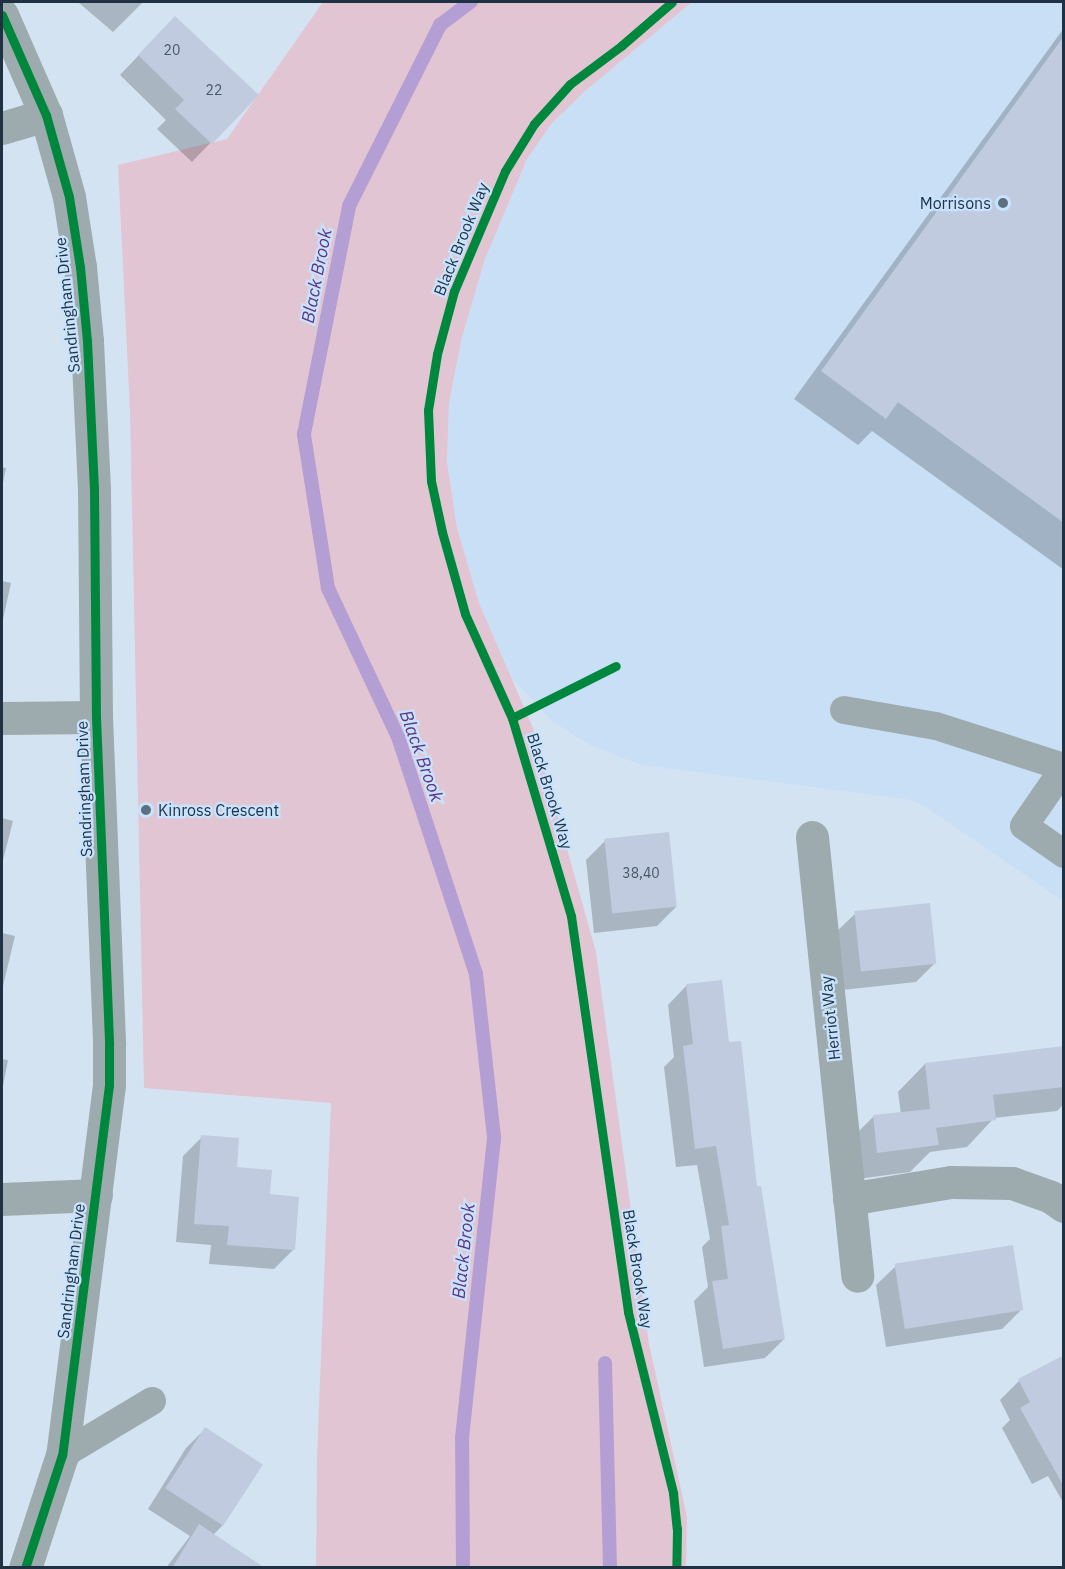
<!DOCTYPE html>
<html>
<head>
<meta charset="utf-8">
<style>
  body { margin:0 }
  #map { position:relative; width:1065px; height:1569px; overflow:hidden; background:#d4e3f1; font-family:"IBM Plex Sans",sans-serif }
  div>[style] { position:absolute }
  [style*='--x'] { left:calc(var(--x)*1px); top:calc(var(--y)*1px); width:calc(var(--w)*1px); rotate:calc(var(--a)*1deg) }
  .built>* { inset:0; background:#c8dff5 }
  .green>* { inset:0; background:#e2c5d2 }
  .shadow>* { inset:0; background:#0003 }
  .stream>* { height:14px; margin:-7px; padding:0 7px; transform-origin:7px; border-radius:7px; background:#b49fd4 }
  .building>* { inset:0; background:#c0cbdf; transform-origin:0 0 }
  .lane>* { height:28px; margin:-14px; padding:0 14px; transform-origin:14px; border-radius:14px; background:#9eabae }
  .street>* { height:33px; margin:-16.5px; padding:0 16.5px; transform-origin:16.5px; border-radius:16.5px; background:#9eabae }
  .cycleway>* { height:9px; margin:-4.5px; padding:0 4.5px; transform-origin:4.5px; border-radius:4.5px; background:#00873e }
  .dots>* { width:16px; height:16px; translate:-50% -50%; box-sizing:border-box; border:3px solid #c8e3fd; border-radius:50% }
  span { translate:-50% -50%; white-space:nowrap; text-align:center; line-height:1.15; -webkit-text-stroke:4.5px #c8e3fd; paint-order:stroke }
  .number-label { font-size:14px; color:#475869 }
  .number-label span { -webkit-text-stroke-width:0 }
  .poi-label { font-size:16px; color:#1f3142 }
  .right { translate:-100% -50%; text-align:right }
  .left { translate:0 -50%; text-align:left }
  .street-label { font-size:16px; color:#1f3142 }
  .water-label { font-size:18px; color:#613285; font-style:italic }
  .frame { position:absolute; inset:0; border:3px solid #1f3142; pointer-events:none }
</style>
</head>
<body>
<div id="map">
  <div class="built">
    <div style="clip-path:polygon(692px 2px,1063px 2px,1063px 901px,923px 805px,906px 799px,641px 765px,590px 745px,553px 722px,511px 677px,479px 603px,457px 528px,447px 462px,449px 403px,462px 337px,485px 259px,527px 159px,552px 123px,584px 92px)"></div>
  </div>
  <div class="green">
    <div style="clip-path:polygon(323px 2px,692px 2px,584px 92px,552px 123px,527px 159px,485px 259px,462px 337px,449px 403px,447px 462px,457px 528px,479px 603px,533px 728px,596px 952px,649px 1344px,687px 1517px,686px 1567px,316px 1567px,317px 1457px,331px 1103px,144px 1088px,130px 411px,118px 165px,227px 139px)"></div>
  </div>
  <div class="shadow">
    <div style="clip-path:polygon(78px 2px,143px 2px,113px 32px)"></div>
    <div style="clip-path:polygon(1064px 28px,1064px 570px,872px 431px,858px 445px,794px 399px)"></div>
    <div style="clip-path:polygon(156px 37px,256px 95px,192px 162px,157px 129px,166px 120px,120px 75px)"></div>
    <div style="clip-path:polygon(2px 467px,6px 468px,2px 487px)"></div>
    <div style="clip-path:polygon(2px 581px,11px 583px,2px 624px)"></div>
    <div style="clip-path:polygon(2px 818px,13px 821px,2px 864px)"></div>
    <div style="clip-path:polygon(605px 841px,676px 907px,657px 926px,594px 933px,586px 860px)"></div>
    <div style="clip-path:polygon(856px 913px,935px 963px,916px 982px,842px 990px,836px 932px)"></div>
    <div style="clip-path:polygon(2px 933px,15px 936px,2px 990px)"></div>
    <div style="clip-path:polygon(687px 985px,728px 1044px,784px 1339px,765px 1358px,704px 1367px,694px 1301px,708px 1287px,702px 1247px,710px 1239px,697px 1165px,676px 1167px,664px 1067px,674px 1057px,668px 1005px)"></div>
    <div style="clip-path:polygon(1064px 1048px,1064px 1104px,1057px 1111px,994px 1118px,967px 1147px,930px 1152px,910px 1172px,850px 1180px,846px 1144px,873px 1117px,901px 1114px,898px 1092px,925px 1064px)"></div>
    <div style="clip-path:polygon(2px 1059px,8px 1060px,2px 1091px)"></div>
    <div style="clip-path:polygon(202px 1137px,268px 1196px,293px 1250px,274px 1269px,209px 1264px,211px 1245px,176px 1242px,183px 1156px)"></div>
    <div style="clip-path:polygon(896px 1266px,1022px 1309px,1002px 1329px,886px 1347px,876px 1285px)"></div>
    <div style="clip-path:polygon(1064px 1356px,1064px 1504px,1048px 1476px,1032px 1484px,1002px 1428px,1010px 1420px,1000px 1400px,1019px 1381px)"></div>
    <div style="clip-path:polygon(205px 1429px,261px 1465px,222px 1526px,213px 1535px,251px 1568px,166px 1568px,190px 1536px,148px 1509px,186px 1448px)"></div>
  </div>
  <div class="stream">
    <div style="--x:605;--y:1363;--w:205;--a:88.6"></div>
    <div style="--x:463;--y:1568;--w:130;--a:-90.4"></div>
    <div style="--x:462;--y:1438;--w:303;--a:-83.9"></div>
    <div style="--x:494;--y:1137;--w:164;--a:-96.3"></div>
    <div style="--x:476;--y:974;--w:250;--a:-108.2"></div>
    <div style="--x:398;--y:737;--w:165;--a:-115.2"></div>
    <div style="--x:328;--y:588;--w:156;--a:-98.9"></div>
    <div style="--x:304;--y:434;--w:232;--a:-78.8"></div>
    <div style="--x:349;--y:206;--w:203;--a:-63.3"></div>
    <div style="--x:440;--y:25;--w:39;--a:-37"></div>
  </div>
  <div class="building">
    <div style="clip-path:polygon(175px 16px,259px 95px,212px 144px,175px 109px,184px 100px,138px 55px)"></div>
    <div style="clip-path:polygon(1064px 36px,1064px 523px,898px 402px,886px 419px,821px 371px)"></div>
    <div style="left:669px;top:832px;width:75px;height:65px;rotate:84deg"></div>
    <div style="left:930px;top:903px;width:61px;height:76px;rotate:84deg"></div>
    <div style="clip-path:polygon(722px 980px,729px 1042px,741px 1041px,757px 1186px,761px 1186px,785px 1339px,723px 1349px,712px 1281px,728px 1279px,721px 1226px,729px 1225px,716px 1146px,695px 1149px,683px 1046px,693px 1044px,686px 984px)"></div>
    <div style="clip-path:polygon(1064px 1046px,1064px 1087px,993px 1095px,996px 1120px,936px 1128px,939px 1145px,877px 1153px,873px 1115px,930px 1109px,925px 1063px)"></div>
    <div style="clip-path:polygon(201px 1135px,239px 1138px,237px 1167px,272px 1170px,270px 1194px,299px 1197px,295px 1250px,227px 1245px,229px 1226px,194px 1224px)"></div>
    <div style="left:1013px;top:1245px;width:66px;height:120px;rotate:81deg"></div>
    <div style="clip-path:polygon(1064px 1355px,1064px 1487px,1020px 1408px,1030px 1402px,1018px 1379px)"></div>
    <div style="left:205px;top:1427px;width:69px;height:73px;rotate:33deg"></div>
    <div style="clip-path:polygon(199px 1524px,265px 1568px,172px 1568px)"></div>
  </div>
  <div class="lane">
    <div style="--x:844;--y:710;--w:93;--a:9.9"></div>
    <div style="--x:936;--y:726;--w:134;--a:17.8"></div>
    <div style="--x:1064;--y:768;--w:70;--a:124.6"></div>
    <div style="--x:1024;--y:826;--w:49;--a:35"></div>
    <div style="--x:62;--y:1455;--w:105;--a:-31"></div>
  </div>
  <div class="street">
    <div style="--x:2;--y:15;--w:109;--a:66.3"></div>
    <div style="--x:46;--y:115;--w:85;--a:74.3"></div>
    <div style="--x:69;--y:197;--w:71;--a:81.1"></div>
    <div style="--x:80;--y:267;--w:74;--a:84.6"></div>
    <div style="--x:87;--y:341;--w:148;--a:87.3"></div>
    <div style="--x:94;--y:489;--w:228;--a:89.5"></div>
    <div style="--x:96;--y:717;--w:328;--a:87.7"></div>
    <div style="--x:109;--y:1045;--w:40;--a:90"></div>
    <div style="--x:109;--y:1085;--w:373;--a:97.2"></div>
    <div style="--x:62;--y:1455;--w:119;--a:108.1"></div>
    <div style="--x:2;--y:128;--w:46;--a:-16.5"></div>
    <div style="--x:2;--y:718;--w:94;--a:-0.6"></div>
    <div style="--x:812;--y:837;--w:441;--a:84.1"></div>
    <div style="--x:2;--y:1199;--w:94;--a:-2.4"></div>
    <div style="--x:849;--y:1199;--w:103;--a:-9.5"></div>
    <div style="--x:951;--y:1182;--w:61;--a:0.9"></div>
    <div style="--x:1012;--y:1183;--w:41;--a:19.7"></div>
    <div style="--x:1051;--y:1197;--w:16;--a:35"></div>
  </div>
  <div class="cycleway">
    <div style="--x:672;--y:2;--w:67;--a:139.2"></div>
    <div style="--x:621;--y:46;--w:64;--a:143.3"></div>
    <div style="--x:570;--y:84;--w:54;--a:132"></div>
    <div style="--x:534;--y:124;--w:55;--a:121.7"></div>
    <div style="--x:505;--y:171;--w:130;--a:113"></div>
    <div style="--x:454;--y:291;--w:65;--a:105.1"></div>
    <div style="--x:437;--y:354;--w:57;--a:99.1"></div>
    <div style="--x:428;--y:410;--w:71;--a:87.6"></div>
    <div style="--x:431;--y:481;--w:52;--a:77.8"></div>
    <div style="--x:442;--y:532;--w:85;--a:74.3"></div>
    <div style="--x:465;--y:614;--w:114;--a:65.7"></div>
    <div style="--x:512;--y:718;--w:207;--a:73.4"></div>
    <div style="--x:571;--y:916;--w:400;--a:81.8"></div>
    <div style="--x:628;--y:1312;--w:187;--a:76"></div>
    <div style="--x:673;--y:1493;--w:36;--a:84"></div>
    <div style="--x:677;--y:1529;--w:39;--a:91"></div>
    <div style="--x:2;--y:15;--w:109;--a:66.3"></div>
    <div style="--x:46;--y:115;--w:85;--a:74.3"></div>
    <div style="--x:69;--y:197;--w:71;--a:81.1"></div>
    <div style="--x:80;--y:267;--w:74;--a:84.6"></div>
    <div style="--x:87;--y:341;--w:148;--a:87.3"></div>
    <div style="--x:94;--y:489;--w:228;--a:89.5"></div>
    <div style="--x:96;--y:717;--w:328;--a:87.7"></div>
    <div style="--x:109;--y:1045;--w:40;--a:90"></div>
    <div style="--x:109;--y:1085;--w:373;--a:97.2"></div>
    <div style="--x:62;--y:1455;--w:119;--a:108.1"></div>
    <div style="--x:512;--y:718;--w:116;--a:-26.6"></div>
  </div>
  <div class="dots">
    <div style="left:1003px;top:203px;background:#5e6f7f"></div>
    <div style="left:146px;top:810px;background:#5e6f7f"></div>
  </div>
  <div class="number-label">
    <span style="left:172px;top:50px">20</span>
    <span style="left:214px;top:90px">22</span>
    <span style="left:641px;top:873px">38,40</span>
  </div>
  <div class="poi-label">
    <span class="right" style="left:991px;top:203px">Morrisons</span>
    <span class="left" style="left:158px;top:810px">Kinross Crescent</span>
  </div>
  <div class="street-label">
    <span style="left:461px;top:239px;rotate:-68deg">Black Brook Way</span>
    <span style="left:67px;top:305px;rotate:-96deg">Sandringham Drive</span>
    <span style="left:84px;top:789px;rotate:-92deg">Sandringham Drive</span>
    <span style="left:550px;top:791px;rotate:73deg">Black Brook Way</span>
    <span style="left:830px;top:1018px;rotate:-96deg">Herriot Way</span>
    <span style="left:638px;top:1269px;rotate:81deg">Black Brook Way</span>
    <span style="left:71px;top:1271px;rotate:-83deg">Sandringham Drive</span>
  </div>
  <div class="water-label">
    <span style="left:317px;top:276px;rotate:-79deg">Black Brook</span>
    <span style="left:421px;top:756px;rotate:70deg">Black Brook</span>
    <span style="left:464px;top:1251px;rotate:-84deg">Black Brook</span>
  </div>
  <div class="frame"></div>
</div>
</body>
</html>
